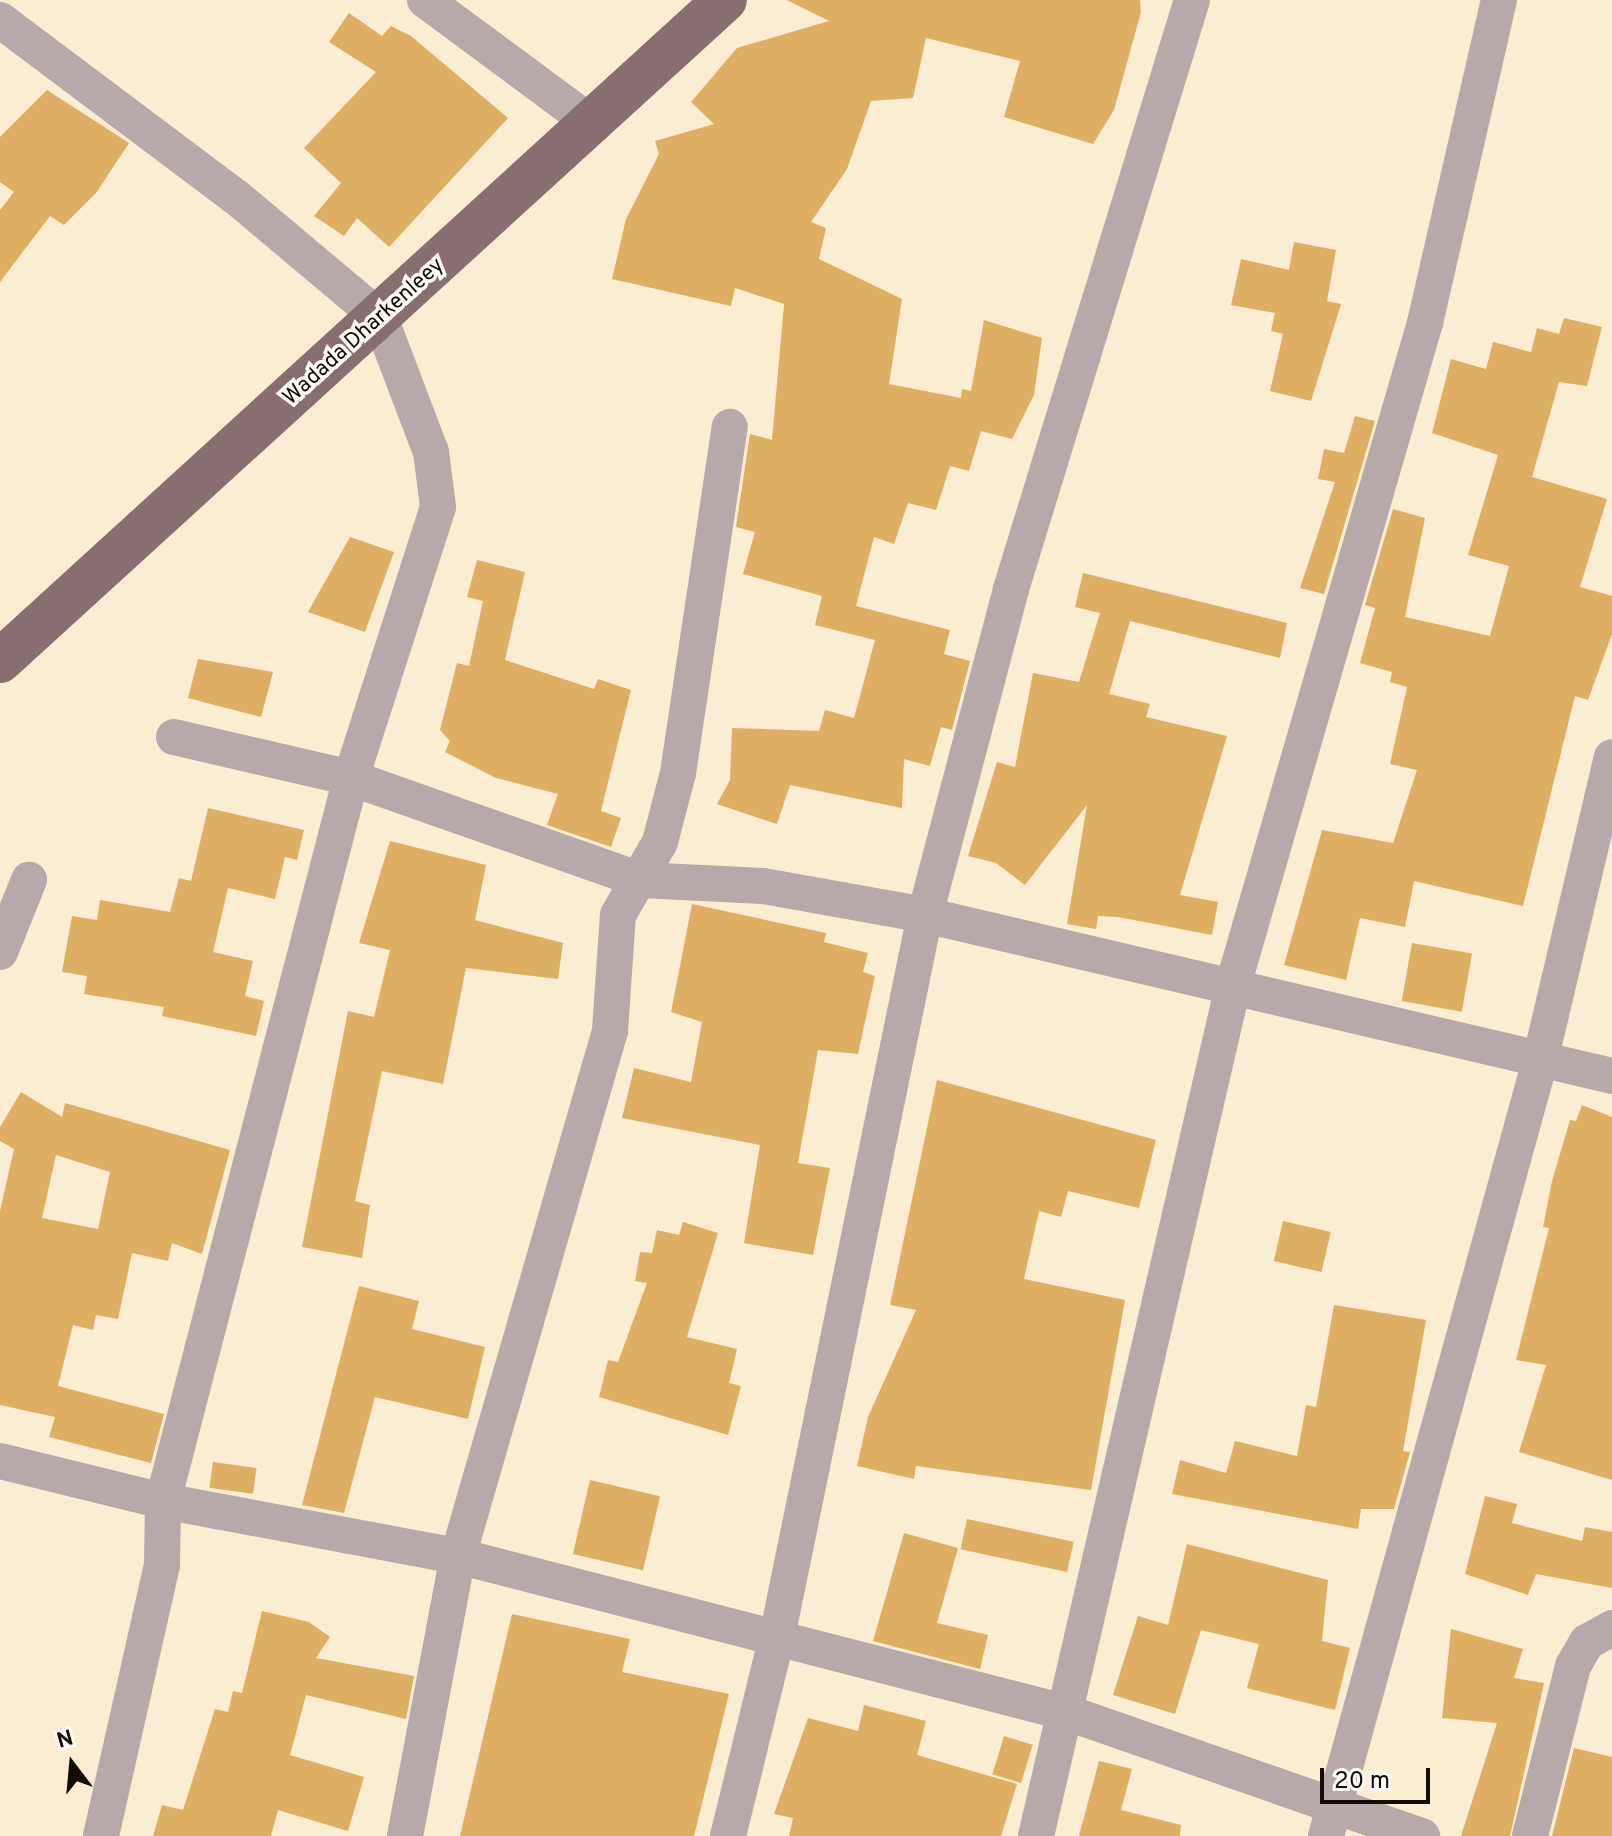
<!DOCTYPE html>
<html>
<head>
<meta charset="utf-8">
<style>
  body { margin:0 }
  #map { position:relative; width:1612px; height:1836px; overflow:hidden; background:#faedd1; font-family:Overpass,sans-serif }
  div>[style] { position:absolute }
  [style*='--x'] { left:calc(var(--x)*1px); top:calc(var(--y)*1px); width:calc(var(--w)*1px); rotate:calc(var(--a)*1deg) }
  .building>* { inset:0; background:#deaf62; transform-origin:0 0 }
  .minor>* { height:36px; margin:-18px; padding:0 18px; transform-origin:18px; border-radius:18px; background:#b7a8aa }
  .major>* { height:44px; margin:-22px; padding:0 22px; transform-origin:22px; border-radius:22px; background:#886e71 }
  span { translate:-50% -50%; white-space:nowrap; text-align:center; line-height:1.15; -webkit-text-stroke:7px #fefbf6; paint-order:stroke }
  .street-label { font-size:22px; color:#110d05 }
  .north { position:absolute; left:32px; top:1724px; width:80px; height:80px; -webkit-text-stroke:6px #fefbf6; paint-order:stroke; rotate:344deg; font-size:22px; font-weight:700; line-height:32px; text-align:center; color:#110d05 }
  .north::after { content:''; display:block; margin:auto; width:28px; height:36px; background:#110d05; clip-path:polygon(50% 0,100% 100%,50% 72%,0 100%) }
  .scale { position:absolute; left:1320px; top:1768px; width:110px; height:36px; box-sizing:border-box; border:4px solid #110d05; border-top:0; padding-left:10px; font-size:24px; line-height:28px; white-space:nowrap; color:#110d05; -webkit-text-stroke:6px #fefbf6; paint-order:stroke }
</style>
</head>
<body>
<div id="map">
  <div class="building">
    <div style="clip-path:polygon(787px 0,1140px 0,1141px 12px,1114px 110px,1093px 144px,1004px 117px,1020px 61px,926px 38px,913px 98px,871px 101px,847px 169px,811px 222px,826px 228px,819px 259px,902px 299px,889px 384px,961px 398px,962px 389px,971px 391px,984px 320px,1042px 338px,1034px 395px,1012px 439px,981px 431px,969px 471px,950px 466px,936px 510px,908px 503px,894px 544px,874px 537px,856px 606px,950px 630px,944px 654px,970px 661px,952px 730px,941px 727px,930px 766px,904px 759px,902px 808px,790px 785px,777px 824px,717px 804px,730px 780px,732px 728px,819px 731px,825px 710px,854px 718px,875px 640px,815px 625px,822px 596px,743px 574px,755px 532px,736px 527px,750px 434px,772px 440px,784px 304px,735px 288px,731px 306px,612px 279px,626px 219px,659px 154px,655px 141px,714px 124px,691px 102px,737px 48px,829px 21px)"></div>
    <div style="clip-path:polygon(349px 13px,382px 36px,391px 26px,411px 36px,508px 118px,389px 247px,357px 218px,344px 236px,314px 216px,341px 183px,304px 148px,376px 72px,329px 42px)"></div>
    <div style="clip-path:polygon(47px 90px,129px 143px,96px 193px,64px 225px,50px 216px,0 282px,0 210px,14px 192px,0 182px,0 137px)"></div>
    <div style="clip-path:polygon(1294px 242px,1336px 250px,1327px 301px,1341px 304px,1311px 401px,1270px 391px,1283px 334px,1271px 331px,1275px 313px,1231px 305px,1241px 259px,1289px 270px)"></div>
    <div style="clip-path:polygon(1564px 318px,1602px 327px,1587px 386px,1559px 382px,1532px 477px,1607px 499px,1580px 587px,1612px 596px,1612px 634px,1588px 700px,1575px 696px,1523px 906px,1414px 881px,1405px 927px,1360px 918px,1346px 980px,1284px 965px,1322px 830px,1393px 843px,1417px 770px,1390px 764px,1407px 687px,1390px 682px,1392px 672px,1360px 663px,1375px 608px,1365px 605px,1393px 509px,1425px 518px,1405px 617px,1490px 636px,1509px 566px,1468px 555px,1498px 455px,1432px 433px,1451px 359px,1486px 369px,1493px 342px,1531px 352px,1537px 328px,1559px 334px)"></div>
    <div style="clip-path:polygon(1355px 416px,1375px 421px,1324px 594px,1300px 588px,1335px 482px,1318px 479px,1324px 449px,1344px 453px)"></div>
    <div style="clip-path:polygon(350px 537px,394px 552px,365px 632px,308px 612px)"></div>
    <div style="clip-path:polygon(477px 560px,525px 572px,505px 660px,594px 689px,598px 679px,631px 690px,601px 811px,621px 818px,611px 847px,547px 825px,558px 794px,496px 778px,445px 752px,450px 741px,440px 730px,457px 663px,469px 666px,483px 601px,467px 597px)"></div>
    <div style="clip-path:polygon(1083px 573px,1287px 623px,1280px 658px,1130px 621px,1109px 694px,1150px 704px,1146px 717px,1227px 736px,1180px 895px,1218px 902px,1212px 935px,1118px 917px,1098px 916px,1096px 929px,1067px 924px,1087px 805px,1025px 885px,996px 863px,968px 856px,997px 762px,1015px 767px,1033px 673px,1079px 682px,1100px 613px,1075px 607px)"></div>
    <div style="clip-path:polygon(198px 659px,273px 672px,261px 717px,188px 698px)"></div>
    <div style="clip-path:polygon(208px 808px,304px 830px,297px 860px,285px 857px,275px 899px,228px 888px,213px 952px,253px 961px,245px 996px,264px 1001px,256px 1036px,162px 1016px,164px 1007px,84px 994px,87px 976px,62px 972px,72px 916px,97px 920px,100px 900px,170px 912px,179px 878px,191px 881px)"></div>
    <div style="clip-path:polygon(390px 841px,486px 865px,475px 920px,563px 943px,558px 979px,466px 968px,443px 1084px,382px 1071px,355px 1201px,370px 1205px,362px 1258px,302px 1247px,348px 1011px,374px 1017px,390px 950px,359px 943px)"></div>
    <div style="clip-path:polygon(692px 904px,826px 933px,824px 942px,868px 953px,863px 972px,875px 976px,858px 1054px,818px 1050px,798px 1163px,830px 1168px,813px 1255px,744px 1243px,760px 1145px,622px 1118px,634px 1068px,691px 1082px,702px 1022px,671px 1012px)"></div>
    <div style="left:1412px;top:943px;width:61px;height:59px;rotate:10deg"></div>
    <div style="clip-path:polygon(937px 1080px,1156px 1140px,1139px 1208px,1068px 1191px,1061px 1217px,1039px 1211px,1024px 1279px,1125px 1300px,1091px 1490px,916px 1466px,914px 1479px,857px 1466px,868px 1417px,916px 1310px,890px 1305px)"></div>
    <div style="clip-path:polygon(evenodd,21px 1092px,62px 1117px,65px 1103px,230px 1150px,202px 1254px,172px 1243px,168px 1261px,132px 1253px,118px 1319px,96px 1315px,93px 1330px,73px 1325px,58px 1386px,164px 1414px,151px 1463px,49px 1437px,55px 1417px,0 1405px,0 1211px,14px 1149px,0 1141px,0 1127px,21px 1092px,56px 1155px,110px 1172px,98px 1229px,42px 1218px,56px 1155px)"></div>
    <div style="clip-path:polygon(1582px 1105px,1612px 1117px,1612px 1480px,1519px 1452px,1546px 1365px,1516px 1360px,1549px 1228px,1543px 1227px,1552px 1181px,1570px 1120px,1576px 1121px)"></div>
    <div style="left:1283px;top:1221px;width:49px;height:41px;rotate:13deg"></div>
    <div style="clip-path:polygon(683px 1222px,718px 1233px,687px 1337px,737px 1349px,729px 1383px,741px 1386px,728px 1435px,599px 1397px,608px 1360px,618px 1362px,647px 1283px,635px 1281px,640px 1252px,652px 1253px,657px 1230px,679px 1235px)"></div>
    <div style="clip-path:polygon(359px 1286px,419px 1301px,412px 1329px,485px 1347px,468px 1419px,375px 1397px,344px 1513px,302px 1505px)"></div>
    <div style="clip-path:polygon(1334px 1305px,1426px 1320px,1403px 1451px,1410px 1452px,1394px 1509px,1361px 1509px,1358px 1529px,1172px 1494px,1180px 1460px,1226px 1473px,1235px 1441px,1297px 1456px,1306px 1405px,1316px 1407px)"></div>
    <div style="left:213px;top:1462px;width:44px;height:26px;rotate:8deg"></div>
    <div style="left:590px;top:1480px;width:72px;height:76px;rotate:13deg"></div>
    <div style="clip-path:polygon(1485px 1496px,1517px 1504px,1512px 1523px,1582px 1541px,1585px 1527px,1612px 1532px,1612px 1588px,1536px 1574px,1528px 1595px,1465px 1574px)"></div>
    <div style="left:967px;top:1519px;width:109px;height:31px;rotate:12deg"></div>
    <div style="clip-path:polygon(904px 1533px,958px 1548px,937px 1623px,988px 1635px,980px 1669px,873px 1641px)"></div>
    <div style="clip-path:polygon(1187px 1544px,1328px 1580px,1322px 1641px,1350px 1648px,1335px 1710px,1247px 1688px,1259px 1644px,1201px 1630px,1175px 1714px,1113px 1695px,1138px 1616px,1168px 1625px)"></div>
    <div style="clip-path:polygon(262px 1611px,309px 1622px,330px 1637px,316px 1658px,414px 1676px,406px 1719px,306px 1695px,290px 1755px,364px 1777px,348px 1831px,278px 1810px,271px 1836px,153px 1836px,162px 1805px,183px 1810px,215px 1709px,228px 1712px,233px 1691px,242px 1693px)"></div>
    <div style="clip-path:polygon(512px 1614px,630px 1639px,622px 1672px,729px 1694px,694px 1836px,460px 1836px)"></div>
    <div style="clip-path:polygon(1451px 1629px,1523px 1649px,1514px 1678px,1544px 1683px,1510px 1836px,1461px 1836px,1497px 1723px,1442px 1718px)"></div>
    <div style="clip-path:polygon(864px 1705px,926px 1721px,917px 1755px,1017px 1784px,1001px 1836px,789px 1836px,793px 1818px,774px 1814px,808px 1718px,858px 1731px)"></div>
    <div style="left:1004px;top:1736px;width:30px;height:40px;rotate:17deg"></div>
    <div style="clip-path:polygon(1574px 1748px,1612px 1757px,1612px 1836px,1552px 1836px)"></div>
    <div style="clip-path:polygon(1099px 1761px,1132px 1769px,1121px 1810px,1181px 1825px,1180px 1836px,1079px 1836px)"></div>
  </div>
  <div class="minor">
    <div style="--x:425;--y:0;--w:210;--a:36.5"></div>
    <div style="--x:0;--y:20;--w:295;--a:36.9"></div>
    <div style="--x:236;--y:197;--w:188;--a:40"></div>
    <div style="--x:380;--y:318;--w:143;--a:69.2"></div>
    <div style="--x:431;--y:452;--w:55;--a:82.7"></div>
    <div style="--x:438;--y:507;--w:285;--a:107.8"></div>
    <div style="--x:351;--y:778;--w:747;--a:104.58"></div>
    <div style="--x:163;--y:1501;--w:64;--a:90.9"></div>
    <div style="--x:162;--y:1565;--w:278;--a:102.7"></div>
    <div style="--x:174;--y:737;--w:182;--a:13"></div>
    <div style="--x:351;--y:778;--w:307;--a:19.4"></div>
    <div style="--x:641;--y:880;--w:122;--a:2.8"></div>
    <div style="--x:763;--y:886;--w:165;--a:10.1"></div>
    <div style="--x:925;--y:915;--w:706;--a:13.19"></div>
    <div style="--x:0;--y:952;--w:78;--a:-68.1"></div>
    <div style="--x:0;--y:1461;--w:168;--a:13.8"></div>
    <div style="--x:163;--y:1501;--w:300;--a:10.6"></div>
    <div style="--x:458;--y:1556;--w:630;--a:14.43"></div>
    <div style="--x:1068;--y:1713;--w:375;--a:19.2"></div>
    <div style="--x:405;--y:1836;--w:285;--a:-79.3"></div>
    <div style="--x:458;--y:1556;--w:547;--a:-73.85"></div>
    <div style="--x:610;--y:1031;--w:116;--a:-86.1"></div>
    <div style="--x:618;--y:915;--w:84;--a:-60.1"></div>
    <div style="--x:660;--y:842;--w:71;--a:-75.4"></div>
    <div style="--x:678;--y:773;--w:350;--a:-81.5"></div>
    <div style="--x:728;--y:1836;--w:205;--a:-76.2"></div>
    <div style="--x:777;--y:1637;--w:737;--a:-78.42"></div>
    <div style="--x:925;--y:915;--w:337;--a:-75.2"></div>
    <div style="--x:1011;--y:589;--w:616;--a:-72.92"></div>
    <div style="--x:1036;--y:1836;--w:877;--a:-76.95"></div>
    <div style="--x:1234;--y:982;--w:686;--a:-73.84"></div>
    <div style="--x:1425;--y:323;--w:331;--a:-77.1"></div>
    <div style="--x:1326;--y:1836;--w:804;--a:-74.56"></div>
    <div style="--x:1540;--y:1061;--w:312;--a:-76.7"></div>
    <div style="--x:1530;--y:1836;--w:175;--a:-75.8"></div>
    <div style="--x:1573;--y:1666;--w:28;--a:-60"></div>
    <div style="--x:1587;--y:1642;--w:29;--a:-29"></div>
  </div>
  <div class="major">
    <div style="--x:0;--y:661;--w:981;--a:-42.36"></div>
  </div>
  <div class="street-label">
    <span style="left:364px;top:332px;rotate:-42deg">Wadada Dharkenleey</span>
  </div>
  <div class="north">N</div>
  <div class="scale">20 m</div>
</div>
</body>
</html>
